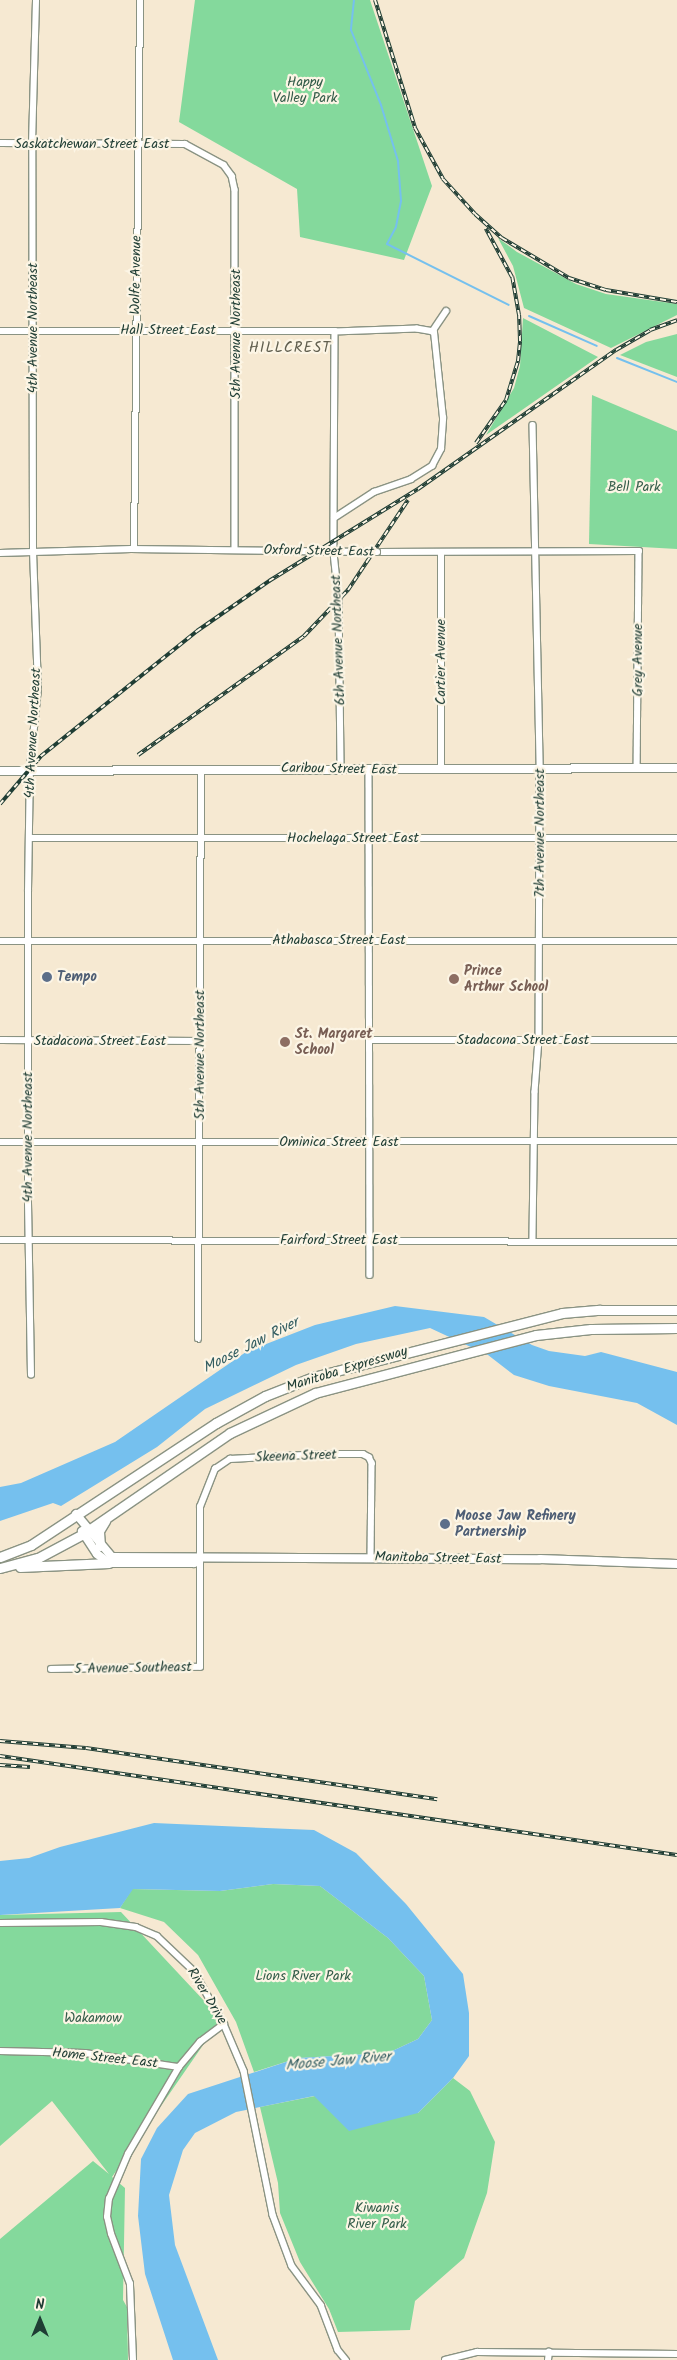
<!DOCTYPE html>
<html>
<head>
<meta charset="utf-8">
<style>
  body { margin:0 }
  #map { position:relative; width:677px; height:2360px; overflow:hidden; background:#f6e9d2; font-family:Kalam,sans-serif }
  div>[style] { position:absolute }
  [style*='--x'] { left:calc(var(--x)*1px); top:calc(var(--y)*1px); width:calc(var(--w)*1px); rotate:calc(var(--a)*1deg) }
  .green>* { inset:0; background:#84d99c }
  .water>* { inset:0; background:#75c0ee }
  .stream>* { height:2px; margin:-1px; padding:0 1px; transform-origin:1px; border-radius:1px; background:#75c0ee }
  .roads { filter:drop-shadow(1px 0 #8a9383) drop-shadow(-1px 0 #8a9383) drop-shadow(0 1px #8a9383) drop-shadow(0 -1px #8a9383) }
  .street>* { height:5.5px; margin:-2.75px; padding:0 2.75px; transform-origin:2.75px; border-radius:2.75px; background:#fff }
  .secondary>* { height:8px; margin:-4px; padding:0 4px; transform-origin:4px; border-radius:4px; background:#fff }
  .primary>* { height:9px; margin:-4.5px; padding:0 4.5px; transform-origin:4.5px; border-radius:4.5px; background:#fff }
  .rail>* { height:4px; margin-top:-2px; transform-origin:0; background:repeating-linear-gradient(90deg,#fcf5e5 0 5.5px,#1f3d34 0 11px); box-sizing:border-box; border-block:1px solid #1f3d34 }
  .bridges { filter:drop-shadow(1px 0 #8a9383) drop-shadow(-1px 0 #8a9383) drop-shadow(0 1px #8a9383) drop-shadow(0 -1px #8a9383) }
  .street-bridge>* { height:5.5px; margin:-2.75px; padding:0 2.75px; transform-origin:2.75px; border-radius:2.75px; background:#fff }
  .dots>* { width:14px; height:14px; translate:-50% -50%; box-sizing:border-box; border:2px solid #fcf5e5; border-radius:50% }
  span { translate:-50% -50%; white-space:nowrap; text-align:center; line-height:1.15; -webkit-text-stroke:4.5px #fcf5e5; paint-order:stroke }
  .park-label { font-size:14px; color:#335c49 }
  .street-label { font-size:14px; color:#1f3d34 }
  .education-label { font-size:14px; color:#785e54; font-weight:700 }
  .left { translate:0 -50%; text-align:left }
  .service-label { font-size:14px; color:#4e5e75; font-weight:700 }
  .neighbourhood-label { font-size:15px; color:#615f4f; letter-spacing:1px }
  .water-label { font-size:15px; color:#345e62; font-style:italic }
  .north { position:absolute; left:15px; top:2295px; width:50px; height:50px; -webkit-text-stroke:4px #fcf5e5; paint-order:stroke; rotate:0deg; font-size:14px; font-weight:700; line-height:20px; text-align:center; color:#1f3d34 }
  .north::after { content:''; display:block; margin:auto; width:18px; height:22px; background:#1f3d34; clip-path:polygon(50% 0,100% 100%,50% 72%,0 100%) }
</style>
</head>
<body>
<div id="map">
  <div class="green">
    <div style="clip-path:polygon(195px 0,370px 0,432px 186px,404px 260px,300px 237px,297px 189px,179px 122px)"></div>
    <div style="clip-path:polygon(498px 238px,517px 252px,576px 284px,606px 294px,677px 304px,677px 315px,611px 348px,524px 308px,513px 266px)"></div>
    <div style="clip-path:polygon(523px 318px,598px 357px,486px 435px,514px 388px,520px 366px)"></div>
    <div style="clip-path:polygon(677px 334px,677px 377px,620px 355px,646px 342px)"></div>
    <div style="clip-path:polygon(592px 395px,677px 431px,677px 549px,589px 544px)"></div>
    <div style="clip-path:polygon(273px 1884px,320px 1886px,388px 1938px,424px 1976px,432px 2020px,418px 2039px,388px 2053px,298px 2058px,254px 2072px,236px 2022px,198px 1955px,164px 1922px,120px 1908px,132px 1889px,220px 1891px)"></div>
    <div style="clip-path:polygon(121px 1912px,221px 2019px,112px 2177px,125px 2188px,123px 2300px,127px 2307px,128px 2360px,0 2360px,0 2239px,93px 2161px,109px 2174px,52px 2101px,0 2146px,0 1915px)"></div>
    <div style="clip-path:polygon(453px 2078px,470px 2091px,495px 2142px,487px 2193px,464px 2258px,415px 2301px,410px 2330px,338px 2332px,329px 2309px,300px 2262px,280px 2213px,278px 2183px,260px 2107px,315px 2096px,418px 2113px)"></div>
  </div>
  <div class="water">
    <div style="clip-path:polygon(395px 1306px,484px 1317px,532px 1345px,549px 1351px,585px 1356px,601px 1352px,677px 1372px,677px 1425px,637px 1403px,549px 1386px,514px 1375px,488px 1355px,430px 1328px,356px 1344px,296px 1365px,205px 1409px,157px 1447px,61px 1506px,53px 1503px,0 1521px,0 1487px,21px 1483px,115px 1442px,246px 1352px,315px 1325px)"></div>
    <div style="clip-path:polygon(154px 1823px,314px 1830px,356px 1853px,406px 1904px,463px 1974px,469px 2013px,469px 2056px,453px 2078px,418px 2113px,349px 2131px,314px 2096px,236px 2112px,195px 2133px,183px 2150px,169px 2195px,175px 2245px,218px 2360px,173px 2360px,145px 2274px,138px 2216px,141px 2159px,157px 2128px,188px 2094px,298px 2058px,388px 2053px,418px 2039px,432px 2020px,424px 1976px,388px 1938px,320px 1886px,273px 1884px,220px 1891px,133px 1889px,120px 1908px,0 1915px,0 1861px,29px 1858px,60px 1847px)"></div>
  </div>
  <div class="stream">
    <div style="--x:354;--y:0;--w:30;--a:96"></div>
    <div style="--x:351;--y:30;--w:81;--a:68.2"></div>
    <div style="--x:381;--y:105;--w:59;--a:73.1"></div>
    <div style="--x:398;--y:161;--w:40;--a:85.7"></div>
    <div style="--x:401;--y:201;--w:26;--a:101"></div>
    <div style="--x:396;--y:227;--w:19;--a:118"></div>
    <div style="--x:387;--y:244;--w:136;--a:26.6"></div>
    <div style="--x:529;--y:316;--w:74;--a:23.8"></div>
    <div style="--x:617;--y:358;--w:65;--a:21.8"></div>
  </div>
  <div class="roads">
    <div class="street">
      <div style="--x:0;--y:143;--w:185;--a:0.3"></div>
      <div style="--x:185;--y:144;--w:44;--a:28.3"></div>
      <div style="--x:224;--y:165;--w:14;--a:54"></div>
      <div style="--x:232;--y:176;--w:14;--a:78"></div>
      <div style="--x:235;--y:190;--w:360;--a:90"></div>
      <div style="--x:0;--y:331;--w:335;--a:0"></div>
      <div style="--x:335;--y:331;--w:222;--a:90.3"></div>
      <div style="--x:334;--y:553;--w:47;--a:83.9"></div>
      <div style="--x:339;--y:600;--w:170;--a:89.3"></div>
      <div style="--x:432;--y:332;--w:25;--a:-56"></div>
      <div style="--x:533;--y:425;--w:344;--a:88.8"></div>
      <div style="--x:540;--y:769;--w:271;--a:90.2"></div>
      <div style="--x:539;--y:1040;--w:52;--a:94.4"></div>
      <div style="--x:535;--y:1092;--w:150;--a:90.8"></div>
      <div style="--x:334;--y:518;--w:48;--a:-33"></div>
      <div style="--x:374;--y:492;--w:39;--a:-19"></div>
      <div style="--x:411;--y:479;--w:25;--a:-32"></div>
      <div style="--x:432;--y:466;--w:19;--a:-62"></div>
      <div style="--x:441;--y:449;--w:31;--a:-86"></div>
      <div style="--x:443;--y:418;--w:86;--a:-96"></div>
      <div style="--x:434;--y:332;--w:17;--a:-170"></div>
      <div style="--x:417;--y:329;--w:82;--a:177.9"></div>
      <div style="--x:134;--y:549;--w:549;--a:-89.37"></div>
      <div style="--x:377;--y:552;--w:262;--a:-0.2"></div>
      <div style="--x:639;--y:551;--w:218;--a:90.5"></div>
      <div style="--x:0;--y:553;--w:131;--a:-1.7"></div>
      <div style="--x:131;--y:549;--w:237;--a:0.7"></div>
      <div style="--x:441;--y:769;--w:215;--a:-90"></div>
      <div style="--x:369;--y:770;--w:505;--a:89.89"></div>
      <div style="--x:30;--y:838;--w:647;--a:0"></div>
      <div style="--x:0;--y:941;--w:677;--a:0"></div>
      <div style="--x:0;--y:1040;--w:200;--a:0.3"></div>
      <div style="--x:370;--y:1040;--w:307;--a:0"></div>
      <div style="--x:0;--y:1142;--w:677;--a:-0.08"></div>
      <div style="--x:0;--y:1240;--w:677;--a:0.17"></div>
      <div style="--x:198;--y:1339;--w:569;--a:-89.7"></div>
      <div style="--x:31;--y:1375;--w:180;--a:-91"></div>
      <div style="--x:28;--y:1195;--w:304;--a:-90"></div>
      <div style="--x:28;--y:891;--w:124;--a:-89.1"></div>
      <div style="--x:30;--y:767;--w:79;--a:-84.2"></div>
      <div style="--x:38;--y:688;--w:135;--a:-92.1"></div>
      <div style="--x:33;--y:553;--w:409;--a:-90.1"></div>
      <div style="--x:32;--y:144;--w:144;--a:-88.4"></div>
      <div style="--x:51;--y:1669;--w:149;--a:-0.8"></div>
      <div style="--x:200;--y:1667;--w:160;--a:-90"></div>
      <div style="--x:200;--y:1507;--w:41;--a:-68.5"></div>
      <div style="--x:215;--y:1469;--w:18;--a:-34"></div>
      <div style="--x:230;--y:1459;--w:92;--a:-3.1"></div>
      <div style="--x:322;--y:1454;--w:41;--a:0"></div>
      <div style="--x:363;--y:1454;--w:7;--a:27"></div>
      <div style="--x:369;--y:1457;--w:7;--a:63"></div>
      <div style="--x:372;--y:1463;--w:95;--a:90.6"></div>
      <div style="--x:0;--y:1923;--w:101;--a:-0.6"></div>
      <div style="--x:101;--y:1922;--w:35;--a:8"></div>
      <div style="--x:136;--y:1927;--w:23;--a:23"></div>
      <div style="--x:157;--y:1936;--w:51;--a:43.4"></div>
      <div style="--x:194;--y:1971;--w:61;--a:60.5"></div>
      <div style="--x:224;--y:2024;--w:51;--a:66.9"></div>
      <div style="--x:244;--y:2071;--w:147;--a:78.6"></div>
      <div style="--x:273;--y:2215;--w:54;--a:69.6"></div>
      <div style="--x:292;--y:2266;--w:49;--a:53.4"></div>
      <div style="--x:321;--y:2305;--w:48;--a:69.3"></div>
      <div style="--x:338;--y:2350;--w:13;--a:51"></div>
      <div style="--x:0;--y:2051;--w:85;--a:1.3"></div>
      <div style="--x:85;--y:2053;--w:95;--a:8.5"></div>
      <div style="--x:133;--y:2360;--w:76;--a:-92.3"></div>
      <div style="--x:130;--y:2284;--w:53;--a:-110.8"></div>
      <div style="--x:111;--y:2234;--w:17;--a:-103"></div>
      <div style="--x:107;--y:2217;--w:18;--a:-84"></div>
      <div style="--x:109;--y:2199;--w:49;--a:-67.1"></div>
      <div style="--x:128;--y:2154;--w:101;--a:-59.6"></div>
      <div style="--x:179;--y:2067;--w:33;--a:-50"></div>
      <div style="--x:200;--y:2042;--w:30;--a:-37"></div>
      <div style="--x:445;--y:2360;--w:33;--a:-14"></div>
      <div style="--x:477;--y:2352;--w:200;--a:0.6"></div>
      <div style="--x:548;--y:2360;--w:8;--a:-83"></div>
    </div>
    <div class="secondary">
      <div style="--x:0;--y:771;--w:677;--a:-0.25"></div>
      <div style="--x:76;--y:1514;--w:56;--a:50.1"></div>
      <div style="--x:112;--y:1557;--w:428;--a:0.3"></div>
      <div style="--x:540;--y:1559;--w:137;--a:2.1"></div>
      <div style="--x:82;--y:1531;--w:27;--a:57"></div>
      <div style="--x:97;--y:1554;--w:15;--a:37"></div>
      <div style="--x:109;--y:1563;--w:85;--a:0"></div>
      <div style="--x:194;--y:1563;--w:7;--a:-34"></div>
    </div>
    <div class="primary">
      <div style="--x:100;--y:1546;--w:15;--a:-94"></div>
      <div style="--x:99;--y:1531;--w:12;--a:-59"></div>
      <div style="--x:0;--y:1557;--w:33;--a:-21"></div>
      <div style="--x:31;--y:1545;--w:222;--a:-33.4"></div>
      <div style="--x:216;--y:1423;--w:56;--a:-28.9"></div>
      <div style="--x:265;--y:1396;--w:52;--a:-21.6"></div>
      <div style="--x:313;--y:1377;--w:257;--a:-14.4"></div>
      <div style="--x:562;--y:1313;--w:38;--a:-5"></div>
      <div style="--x:600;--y:1310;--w:77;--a:0"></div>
      <div style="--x:20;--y:1567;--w:89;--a:-2.6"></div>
      <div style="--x:0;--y:1568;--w:39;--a:-15"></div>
      <div style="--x:38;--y:1558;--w:51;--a:-28.1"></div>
      <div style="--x:83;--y:1534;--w:178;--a:-34.5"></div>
      <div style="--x:230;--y:1433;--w:94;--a:-25.2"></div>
      <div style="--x:315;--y:1393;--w:228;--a:-14.7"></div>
      <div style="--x:536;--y:1335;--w:55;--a:-6.2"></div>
      <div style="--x:591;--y:1329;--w:86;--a:-0.7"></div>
    </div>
  </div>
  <div class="rail">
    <div style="--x:375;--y:0;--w:134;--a:72.6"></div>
    <div style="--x:415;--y:128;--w:58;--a:61.2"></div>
    <div style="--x:443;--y:179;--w:47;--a:47.6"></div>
    <div style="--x:475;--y:214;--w:36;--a:42"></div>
    <div style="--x:502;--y:238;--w:78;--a:30.8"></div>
    <div style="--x:569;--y:278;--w:39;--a:18"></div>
    <div style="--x:606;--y:290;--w:72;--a:9.6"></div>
    <div style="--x:476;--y:443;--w:52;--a:-55.1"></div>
    <div style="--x:506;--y:400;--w:41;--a:-72.9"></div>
    <div style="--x:518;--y:361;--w:20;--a:-84"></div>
    <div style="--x:520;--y:341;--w:26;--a:-92"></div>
    <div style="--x:519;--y:315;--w:39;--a:-100"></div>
    <div style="--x:512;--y:277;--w:55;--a:-118.4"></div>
    <div style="--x:138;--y:755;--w:204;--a:-35.6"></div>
    <div style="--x:304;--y:636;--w:64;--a:-46.3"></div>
    <div style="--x:348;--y:590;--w:108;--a:-56.3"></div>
    <div style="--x:0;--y:804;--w:63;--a:-49.5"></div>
    <div style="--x:41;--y:756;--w:200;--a:-38.7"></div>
    <div style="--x:197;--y:631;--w:88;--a:-34.8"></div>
    <div style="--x:269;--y:581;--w:175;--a:-31.7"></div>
    <div style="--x:418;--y:489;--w:242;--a:-35.1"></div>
    <div style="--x:616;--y:350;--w:39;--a:-30"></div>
    <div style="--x:650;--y:330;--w:29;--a:-20"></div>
    <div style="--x:0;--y:1741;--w:86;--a:4.7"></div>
    <div style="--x:86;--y:1748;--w:355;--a:8.3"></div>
    <div style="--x:0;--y:1756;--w:684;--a:8.32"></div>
    <div style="--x:0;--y:1765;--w:30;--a:4"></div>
  </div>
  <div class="bridges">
    <div class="street-bridge">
      <div style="--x:368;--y:552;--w:9;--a:0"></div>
    </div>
  </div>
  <div class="dots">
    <div style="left:47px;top:977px;background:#5c6f8a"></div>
    <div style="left:454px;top:979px;background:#8d6e63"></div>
    <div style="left:285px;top:1042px;background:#8d6e63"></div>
    <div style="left:445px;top:1524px;background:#5c6f8a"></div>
  </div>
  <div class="park-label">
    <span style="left:305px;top:90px">Happy<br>Valley Park</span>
    <span style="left:634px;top:487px">Bell Park</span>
    <span style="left:303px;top:1976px">Lions River Park</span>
    <span style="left:93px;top:2018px">Wakamow</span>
    <span style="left:377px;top:2216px">Kiwanis<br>River Park</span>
  </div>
  <div class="street-label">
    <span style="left:92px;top:144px">Saskatchewan Street East</span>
    <span style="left:136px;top:275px;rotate:-89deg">Wolfe Avenue</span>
    <span style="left:33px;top:328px;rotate:-90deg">4th Avenue Northeast</span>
    <span style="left:168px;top:330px">Hall Street East</span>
    <span style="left:236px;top:334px;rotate:-90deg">5th Avenue Northeast</span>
    <span style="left:319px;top:551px;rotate:1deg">Oxford Street East</span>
    <span style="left:338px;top:640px;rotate:-92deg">6th Avenue Northeast</span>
    <span style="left:638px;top:660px;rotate:-90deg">Grey Avenue</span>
    <span style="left:441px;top:662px;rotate:-90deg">Cartier Avenue</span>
    <span style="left:33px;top:733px;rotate:-87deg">4th Avenue Northeast</span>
    <span style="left:339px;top:769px;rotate:1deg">Caribou Street East</span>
    <span style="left:540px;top:833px;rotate:-90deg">7th Avenue Northeast</span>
    <span style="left:353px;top:838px">Hochelaga Street East</span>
    <span style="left:339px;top:940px">Athabasca Street East</span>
    <span style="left:523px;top:1040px">Stadacona Street East</span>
    <span style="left:100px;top:1041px">Stadacona Street East</span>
    <span style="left:200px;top:1055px;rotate:-90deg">5th Avenue Northeast</span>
    <span style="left:28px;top:1137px;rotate:-90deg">4th Avenue Northeast</span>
    <span style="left:339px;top:1142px">Ominica Street East</span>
    <span style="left:339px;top:1240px">Fairford Street East</span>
    <span style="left:347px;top:1369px;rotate:-17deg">Manitoba Expressway</span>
    <span style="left:296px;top:1456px;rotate:-2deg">Skeena Street</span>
    <span style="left:438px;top:1558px;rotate:1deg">Manitoba Street East</span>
    <span style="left:133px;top:1668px;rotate:-1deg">5 Avenue Southeast</span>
    <span style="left:207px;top:1996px;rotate:59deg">River Drive</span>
    <span style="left:105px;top:2058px;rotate:6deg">Home Street East</span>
  </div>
  <div class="education-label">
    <span class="left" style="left:464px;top:979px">Prince<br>Arthur School</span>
    <span class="left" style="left:295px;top:1042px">St. Margaret<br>School</span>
  </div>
  <div class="service-label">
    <span class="left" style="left:57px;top:977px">Tempo</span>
    <span class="left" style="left:455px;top:1524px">Moose Jaw Refinery<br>Partnership</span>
  </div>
  <div class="neighbourhood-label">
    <span style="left:290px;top:349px">HILLCREST</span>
  </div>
  <div class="water-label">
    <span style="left:251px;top:1346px;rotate:-27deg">Moose Jaw River</span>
    <span style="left:338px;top:2062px;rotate:-5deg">Moose Jaw River</span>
  </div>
  <div class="north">N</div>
</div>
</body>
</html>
